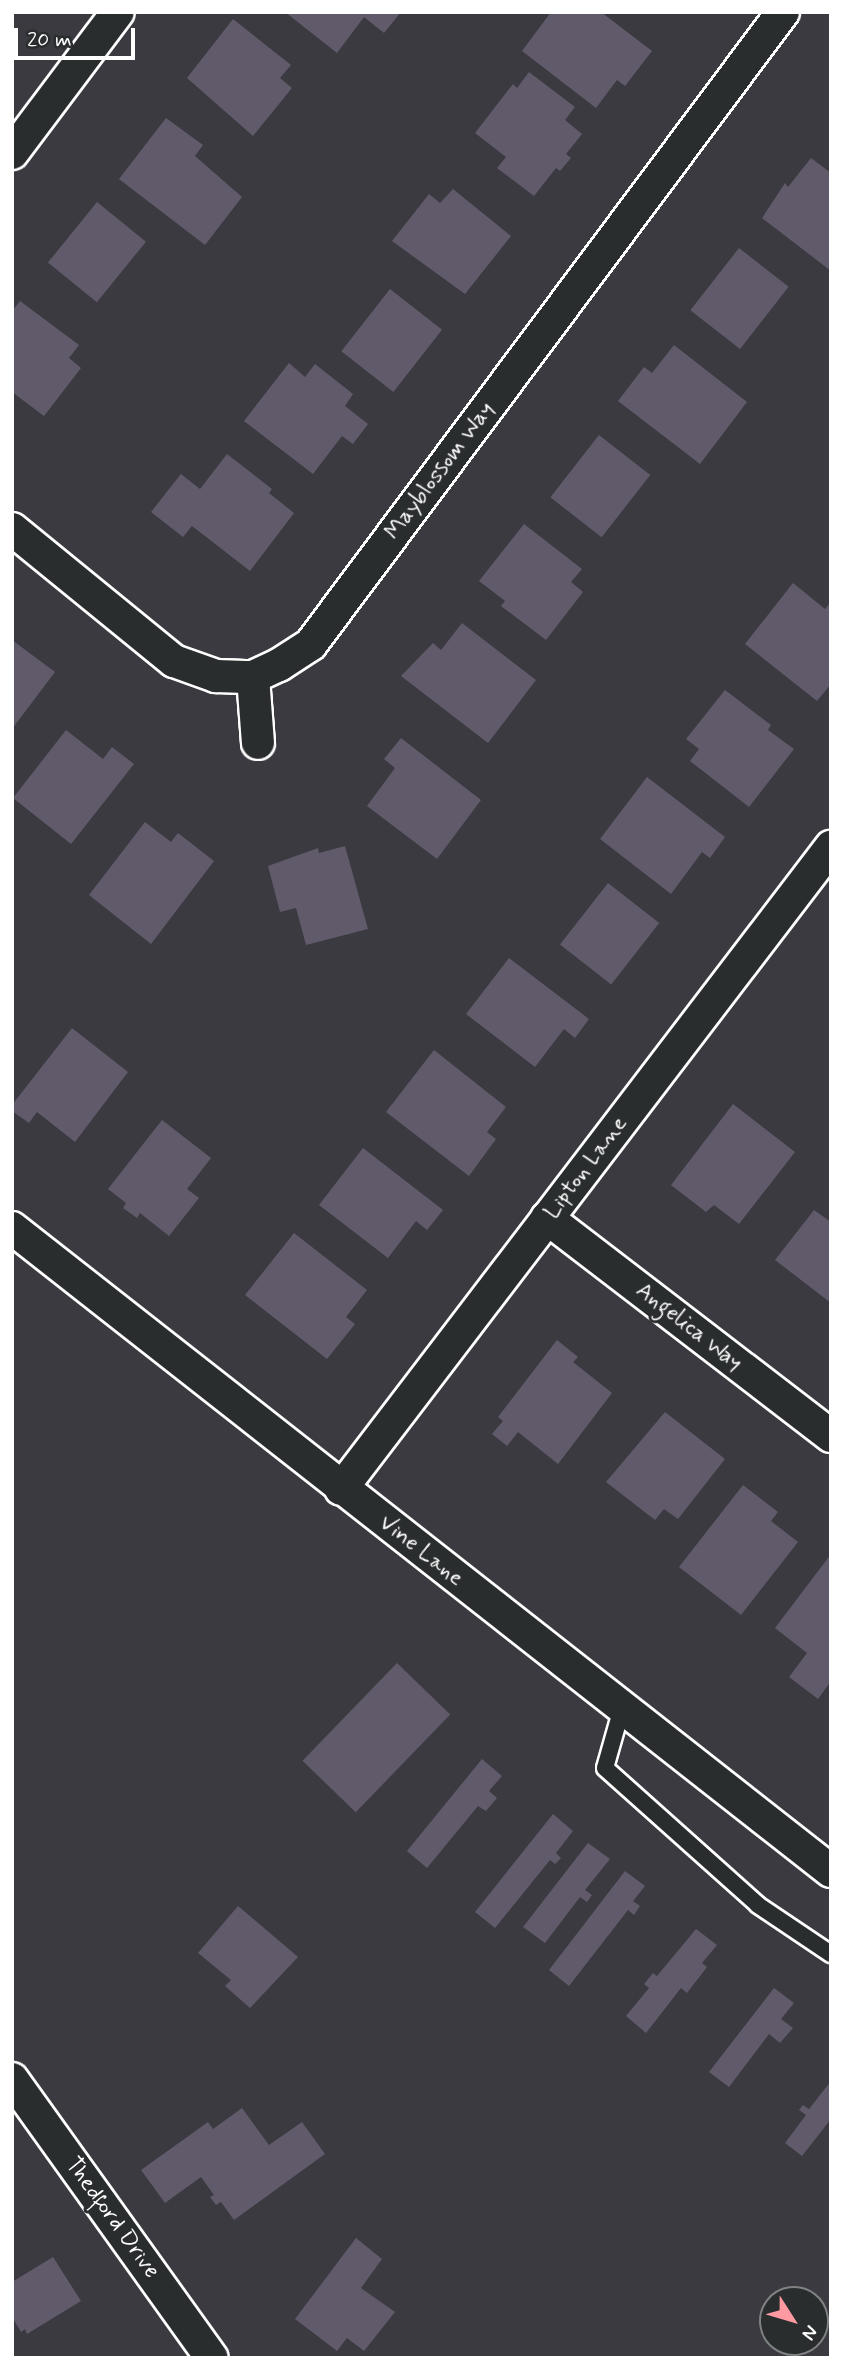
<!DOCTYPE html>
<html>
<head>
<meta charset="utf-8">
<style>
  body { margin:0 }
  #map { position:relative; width:843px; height:2370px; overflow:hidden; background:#3a3a40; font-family:Mynerve,sans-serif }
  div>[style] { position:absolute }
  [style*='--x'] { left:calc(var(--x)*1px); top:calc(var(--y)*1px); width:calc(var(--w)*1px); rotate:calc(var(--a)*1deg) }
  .building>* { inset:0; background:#615a6b; transform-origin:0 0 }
  .roads { filter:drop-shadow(2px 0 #fff) drop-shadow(-2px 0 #fff) drop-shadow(0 2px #fff) drop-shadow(0 -2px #fff) }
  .lane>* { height:16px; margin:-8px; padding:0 8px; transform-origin:8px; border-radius:8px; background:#2a2d2e }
  .street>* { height:32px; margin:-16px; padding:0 16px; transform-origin:16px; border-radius:16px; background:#2a2d2e }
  span { translate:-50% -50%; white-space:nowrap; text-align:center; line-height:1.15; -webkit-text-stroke:6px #2a2d2e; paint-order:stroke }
  .street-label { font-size:23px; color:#fff }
  .frame { position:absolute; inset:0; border:14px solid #fff; pointer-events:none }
  .north { position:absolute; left:759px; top:2286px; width:70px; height:70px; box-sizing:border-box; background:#2a2d2e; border:2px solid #7f8182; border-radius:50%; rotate:127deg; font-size:19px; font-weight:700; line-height:28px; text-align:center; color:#fff }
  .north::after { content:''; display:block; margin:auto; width:24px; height:32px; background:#ff9aa2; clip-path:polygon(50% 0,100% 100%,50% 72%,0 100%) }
  .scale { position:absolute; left:14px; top:28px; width:121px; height:32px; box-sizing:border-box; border:4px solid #fff; border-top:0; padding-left:9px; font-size:21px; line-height:24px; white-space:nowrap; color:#fff; -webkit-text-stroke:5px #2a2d2e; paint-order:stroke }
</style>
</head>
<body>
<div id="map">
  <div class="building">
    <div style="clip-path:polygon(285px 12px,401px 12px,384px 33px,364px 17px,337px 53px)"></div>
    <div style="clip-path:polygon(551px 12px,601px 12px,652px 51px,625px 86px,617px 80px,596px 108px,522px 51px)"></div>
    <div style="clip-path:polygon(233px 19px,291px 65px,280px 78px,292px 88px,253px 136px,187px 78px)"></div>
    <div style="clip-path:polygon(529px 72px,575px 107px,565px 120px,582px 134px,566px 154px,571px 158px,560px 171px,556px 168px,534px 196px,497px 168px,506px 157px,475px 133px,513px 84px,517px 88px)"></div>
    <div style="clip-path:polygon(166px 118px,203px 145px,195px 156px,242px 197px,205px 245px,119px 179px)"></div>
    <div style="clip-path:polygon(811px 158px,831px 173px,831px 271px,762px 218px,785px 183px,788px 187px)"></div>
    <div style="clip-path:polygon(453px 189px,511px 236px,465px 294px,392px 241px,429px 194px,440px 203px)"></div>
    <div style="left:97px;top:202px;width:63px;height:78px;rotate:39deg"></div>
    <div style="left:739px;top:248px;width:63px;height:79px;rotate:38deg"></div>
    <div style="left:390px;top:289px;width:66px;height:79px;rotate:38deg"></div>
    <div style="clip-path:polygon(20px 301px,79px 345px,69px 358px,81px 368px,44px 416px,12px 392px,12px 311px)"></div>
    <div style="clip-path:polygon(674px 345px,747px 402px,700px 464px,618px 401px,644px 367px,652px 373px)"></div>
    <div style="clip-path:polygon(289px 363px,305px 377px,315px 364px,353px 394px,345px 406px,368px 424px,353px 444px,342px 436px,313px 474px,244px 421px)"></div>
    <div style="left:599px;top:435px;width:65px;height:79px;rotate:38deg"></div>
    <div style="clip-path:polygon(227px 454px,272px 489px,269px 493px,294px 513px,250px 571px,192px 526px,183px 537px,151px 512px,181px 474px,200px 489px)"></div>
    <div style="clip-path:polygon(524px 524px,582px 569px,571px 582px,583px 592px,546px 640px,501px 606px,505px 601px,479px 581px)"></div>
    <div style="clip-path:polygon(793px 583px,825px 609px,831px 602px,831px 684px,817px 701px,745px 644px)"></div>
    <div style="clip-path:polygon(462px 623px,536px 680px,488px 743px,401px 676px,433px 643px,441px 650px)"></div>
    <div style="clip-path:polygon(12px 640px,55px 672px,12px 729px)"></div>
    <div style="clip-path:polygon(725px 690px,771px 725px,768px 730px,794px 749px,749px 807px,690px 761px,699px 749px,686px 739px)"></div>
    <div style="clip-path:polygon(66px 730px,103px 759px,112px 747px,134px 764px,71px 844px,13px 798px)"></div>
    <div style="clip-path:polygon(401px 738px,481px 800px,437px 859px,367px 806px,395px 768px,384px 759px)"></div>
    <div style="clip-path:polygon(647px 777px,725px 837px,710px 858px,702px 852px,671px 894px,600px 839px)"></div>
    <div style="clip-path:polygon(145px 822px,171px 842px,178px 833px,214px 861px,151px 944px,89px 895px)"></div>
    <div style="clip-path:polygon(345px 846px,368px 929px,306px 945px,296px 908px,280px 912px,268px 866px,318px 848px,319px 853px)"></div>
    <div style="left:608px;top:883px;width:65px;height:78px;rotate:38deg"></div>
    <div style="clip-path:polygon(509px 958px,589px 1019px,575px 1038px,564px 1029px,535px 1067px,466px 1014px)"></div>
    <div style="clip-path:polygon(72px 1028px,128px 1072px,75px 1142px,37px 1112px,29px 1123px,12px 1111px,12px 1105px)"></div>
    <div style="clip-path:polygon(434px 1050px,506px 1107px,487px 1132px,496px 1139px,469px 1176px,386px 1112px)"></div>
    <div style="clip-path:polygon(733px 1104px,795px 1152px,739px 1224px,714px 1205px,706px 1212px,671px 1185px)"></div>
    <div style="clip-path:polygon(162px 1120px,211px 1158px,187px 1189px,199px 1198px,169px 1236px,140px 1213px,137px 1218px,123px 1208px,126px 1203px,108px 1189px)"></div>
    <div style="clip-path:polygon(363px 1148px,443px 1210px,427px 1230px,416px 1221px,388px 1258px,319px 1205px)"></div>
    <div style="clip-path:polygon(814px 1210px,831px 1222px,831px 1303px,775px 1260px)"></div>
    <div style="clip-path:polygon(294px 1233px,367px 1290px,346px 1317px,355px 1324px,327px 1359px,245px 1295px)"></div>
    <div style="clip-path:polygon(557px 1340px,578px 1357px,573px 1362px,612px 1393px,558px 1464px,518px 1432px,507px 1446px,492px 1434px,503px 1421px,498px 1417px)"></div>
    <div style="clip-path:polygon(665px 1412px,725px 1459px,678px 1519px,664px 1509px,655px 1520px,606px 1482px)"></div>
    <div style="clip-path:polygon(743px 1485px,778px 1512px,771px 1521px,798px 1542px,741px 1615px,679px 1567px)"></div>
    <div style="clip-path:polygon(831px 1554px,831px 1681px,818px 1699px,789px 1677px,807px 1653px,775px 1628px)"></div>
    <div style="left:397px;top:1663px;width:74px;height:136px;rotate:44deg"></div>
    <div style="clip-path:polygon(482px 1759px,502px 1776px,489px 1791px,497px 1798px,486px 1811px,478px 1806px,427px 1868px,407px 1851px)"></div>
    <div style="clip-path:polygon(553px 1814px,573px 1831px,556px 1853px,561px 1858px,555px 1864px,550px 1860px,495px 1928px,475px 1912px)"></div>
    <div style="clip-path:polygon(588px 1843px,610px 1859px,585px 1890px,592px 1895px,587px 1902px,580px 1897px,545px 1943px,523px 1927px)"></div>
    <div style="clip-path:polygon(625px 1871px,645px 1886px,633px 1901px,640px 1906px,634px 1915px,628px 1910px,569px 1986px,549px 1970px)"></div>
    <div style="clip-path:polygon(238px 1906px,298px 1957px,250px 2008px,225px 1986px,231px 1980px,198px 1953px)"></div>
    <div style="clip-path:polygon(696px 1929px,717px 1945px,702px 1963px,707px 1967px,687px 1993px,681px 1988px,646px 2033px,626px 2016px,649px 1988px,644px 1984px,653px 1973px,657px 1976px)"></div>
    <div style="clip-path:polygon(774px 1988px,794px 2003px,781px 2019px,793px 2028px,780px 2043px,769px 2034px,729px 2087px,709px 2072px)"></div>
    <div style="clip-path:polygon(831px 2081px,831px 2119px,802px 2156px,785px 2143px,806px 2115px,799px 2110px,803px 2105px,809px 2109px)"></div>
    <div style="clip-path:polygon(242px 2108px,269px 2145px,302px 2122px,325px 2154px,234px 2220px,221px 2202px,216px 2205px,210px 2197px,214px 2195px,201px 2177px,165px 2203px,141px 2170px,208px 2122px,213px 2129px)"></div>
    <div style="clip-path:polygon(356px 2238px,382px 2259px,361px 2288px,395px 2312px,364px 2351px,347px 2338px,337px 2351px,295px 2319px)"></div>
    <div style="clip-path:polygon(53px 2257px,81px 2301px,27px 2334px,25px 2329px,21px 2332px,12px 2317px,12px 2282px)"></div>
  </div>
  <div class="roads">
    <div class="lane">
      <div style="--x:622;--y:1708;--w:62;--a:105.8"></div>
      <div style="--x:605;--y:1768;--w:205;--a:41.8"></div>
      <div style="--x:758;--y:1905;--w:88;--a:33.9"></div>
    </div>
    <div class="street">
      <div style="--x:12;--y:153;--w:176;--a:-53.1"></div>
      <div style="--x:12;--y:529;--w:209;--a:39.2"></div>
      <div style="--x:174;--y:661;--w:45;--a:19.7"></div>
      <div style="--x:216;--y:676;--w:37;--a:2"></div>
      <div style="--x:253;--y:677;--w:29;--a:-25"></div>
      <div style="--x:279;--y:665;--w:38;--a:-33"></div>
      <div style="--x:311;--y:644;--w:789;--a:-53.25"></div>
      <div style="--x:253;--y:677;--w:66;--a:85.7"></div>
      <div style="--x:547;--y:1218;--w:358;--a:37.5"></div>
      <div style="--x:12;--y:1228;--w:1041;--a:38.14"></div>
      <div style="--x:341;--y:1489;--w:808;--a:-52.65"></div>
      <div style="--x:12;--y:2079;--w:343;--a:54.4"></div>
    </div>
  </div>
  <div class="street-label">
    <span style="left:440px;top:471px;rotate:-53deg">Mayblossom Way</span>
    <span style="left:586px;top:1168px;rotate:-53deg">Lipton Lane</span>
    <span style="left:689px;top:1327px;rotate:38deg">Angelica Way</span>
    <span style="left:421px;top:1551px;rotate:38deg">Vine Lane</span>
    <span style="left:112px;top:2218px;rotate:54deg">Thedford Drive</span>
  </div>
  <div class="frame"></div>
  <div class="north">N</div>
  <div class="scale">20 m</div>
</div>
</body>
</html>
